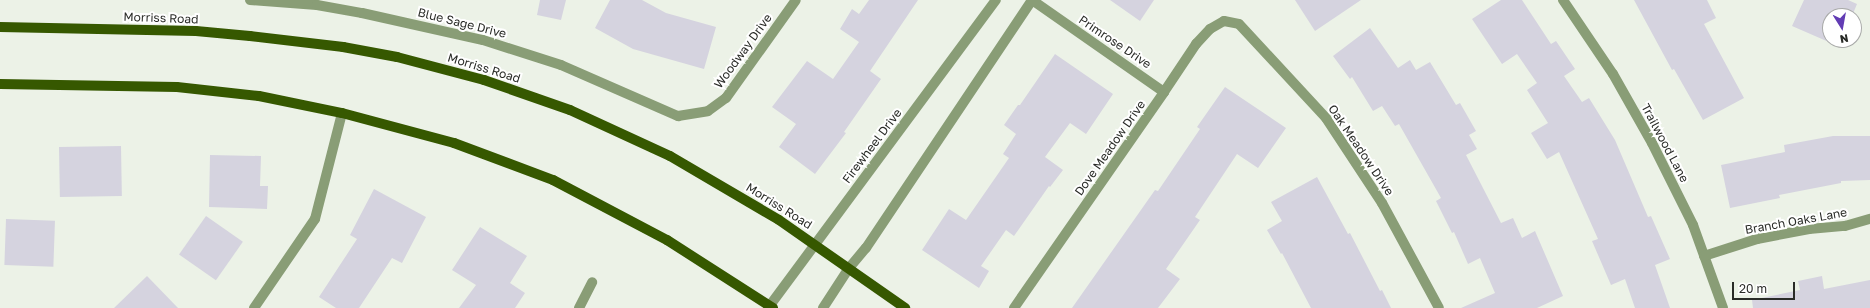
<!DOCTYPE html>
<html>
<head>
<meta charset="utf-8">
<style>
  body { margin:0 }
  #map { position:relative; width:1870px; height:308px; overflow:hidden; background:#ecf2e7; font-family:"Golos Text",sans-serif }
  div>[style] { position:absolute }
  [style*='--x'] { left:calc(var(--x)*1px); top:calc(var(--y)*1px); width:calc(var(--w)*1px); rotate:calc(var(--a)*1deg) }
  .building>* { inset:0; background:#d5d3df; transform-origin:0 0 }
  .minor>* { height:10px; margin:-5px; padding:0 5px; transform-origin:5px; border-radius:5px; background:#899d76 }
  .major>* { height:10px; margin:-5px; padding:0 5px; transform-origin:5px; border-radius:5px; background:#365800 }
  span { translate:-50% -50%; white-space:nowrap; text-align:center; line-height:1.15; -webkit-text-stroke:4px #fff; paint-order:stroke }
  .street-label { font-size:12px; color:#292b27 }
  .north { position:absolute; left:1822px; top:8px; width:40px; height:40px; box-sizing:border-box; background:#fff; border:1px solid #a9aaa9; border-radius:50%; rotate:169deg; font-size:11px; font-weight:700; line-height:16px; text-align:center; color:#292b27 }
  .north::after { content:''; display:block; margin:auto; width:14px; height:18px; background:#623cb4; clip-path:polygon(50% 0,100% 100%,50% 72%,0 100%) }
  .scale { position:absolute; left:1732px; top:282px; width:63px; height:18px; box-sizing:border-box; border:2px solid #292b27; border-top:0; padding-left:5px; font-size:12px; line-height:14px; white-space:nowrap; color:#292b27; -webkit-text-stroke:3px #fff; paint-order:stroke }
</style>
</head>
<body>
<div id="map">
  <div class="building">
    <div style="clip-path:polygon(540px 0,566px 0,561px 20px,537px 15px)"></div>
    <div style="clip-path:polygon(610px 0,642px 0,666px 13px,716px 27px,704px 69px,633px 49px,595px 28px)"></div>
    <div style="clip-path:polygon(869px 0,918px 0,870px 71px,881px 79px,844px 132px,846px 133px,815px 174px,779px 147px,796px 124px,772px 107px,807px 61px,833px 79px,859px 42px,840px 29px,852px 9px,859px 14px)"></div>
    <div style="clip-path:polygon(1110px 0,1154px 0,1140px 21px)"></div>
    <div style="clip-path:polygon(1295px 0,1361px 0,1315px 31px)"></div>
    <div style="clip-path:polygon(1501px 0,1522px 0,1551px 44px,1556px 41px,1575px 69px,1564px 76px,1582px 102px,1589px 98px,1615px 140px,1648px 217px,1651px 216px,1670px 259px,1655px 265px,1670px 308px,1635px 308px,1625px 279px,1611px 285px,1592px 241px,1598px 239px,1559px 152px,1547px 159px,1531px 133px,1548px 123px,1527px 90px,1537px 83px,1517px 54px,1502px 64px,1472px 19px)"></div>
    <div style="clip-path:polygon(1634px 0,1707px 0,1716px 18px,1704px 24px,1744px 98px,1703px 120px,1674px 69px,1672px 70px)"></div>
    <div style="clip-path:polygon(1804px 0,1848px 0,1857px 4px,1852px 16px,1830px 16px,1830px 40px,1841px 40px,1838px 46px,1792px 26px)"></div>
    <div style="clip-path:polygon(1370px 28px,1398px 68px,1410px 60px,1416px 70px,1430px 62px,1456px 105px,1460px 103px,1476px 131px,1469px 135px,1477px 149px,1466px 155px,1501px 223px,1513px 218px,1522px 238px,1535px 231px,1563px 296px,1537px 308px,1461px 308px,1495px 293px,1480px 258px,1468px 264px,1454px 232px,1452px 233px,1436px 201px,1441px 198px,1399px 124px,1395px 126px,1382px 106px,1373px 111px,1352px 77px,1350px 79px,1333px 56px)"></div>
    <div style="clip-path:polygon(1055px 54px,1113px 94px,1086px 134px,1070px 123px,1045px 157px,1063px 170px,1050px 187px,1049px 186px,1014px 236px,1006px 230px,981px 266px,989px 271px,979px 288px,922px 250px,949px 209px,966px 220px,1009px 158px,1003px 154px,1016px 134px,1004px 125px,1018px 105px,1020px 105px)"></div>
    <div style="clip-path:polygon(1225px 87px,1286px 128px,1258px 168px,1237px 154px,1195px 217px,1200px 220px,1166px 269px,1180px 279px,1158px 308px,1072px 308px,1155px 190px,1158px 191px,1200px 129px,1197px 127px)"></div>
    <div style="clip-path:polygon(1833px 136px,1870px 136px,1870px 180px,1841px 181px,1841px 183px,1779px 195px,1780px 198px,1730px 208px,1721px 165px,1785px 152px,1784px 145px)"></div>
    <div style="left:121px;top:146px;width:50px;height:62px;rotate:89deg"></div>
    <div style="clip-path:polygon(210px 155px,261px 156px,260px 186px,268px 186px,267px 209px,209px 207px)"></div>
    <div style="clip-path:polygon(1317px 177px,1348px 234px,1350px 233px,1380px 291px,1382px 290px,1391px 308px,1311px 308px,1282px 253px,1281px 254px,1267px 230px,1282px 221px,1271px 202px)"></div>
    <div style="clip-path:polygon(374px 189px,426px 217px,402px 263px,392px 258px,359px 308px,336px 308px,319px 297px,357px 239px,350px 235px)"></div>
    <div style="left:206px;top:216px;width:45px;height:47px;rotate:35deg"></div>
    <div style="left:6px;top:219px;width:49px;height:46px;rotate:2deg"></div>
    <div style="clip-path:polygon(480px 227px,527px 256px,510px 283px,525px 293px,515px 308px,459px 308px,476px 285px,452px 270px)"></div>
    <div style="clip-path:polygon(147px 276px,178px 308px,114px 308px)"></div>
    <div style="clip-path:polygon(1822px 276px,1824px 289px,1870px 280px,1870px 308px,1753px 308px,1752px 300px,1800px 290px,1798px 281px)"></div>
  </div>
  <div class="minor">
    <div style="--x:250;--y:0;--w:67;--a:4.3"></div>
    <div style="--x:317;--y:5;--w:46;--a:10.1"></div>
    <div style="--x:362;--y:13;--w:124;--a:12.6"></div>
    <div style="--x:483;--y:40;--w:82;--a:17.8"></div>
    <div style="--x:561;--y:65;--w:128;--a:23.6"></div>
    <div style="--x:678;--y:116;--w:30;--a:-9"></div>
    <div style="--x:708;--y:111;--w:22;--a:-36"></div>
    <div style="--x:726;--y:98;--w:120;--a:-54.5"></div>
    <div style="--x:1563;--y:0;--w:89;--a:56"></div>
    <div style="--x:1613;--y:74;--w:79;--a:60.5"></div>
    <div style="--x:1652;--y:143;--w:92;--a:63.4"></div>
    <div style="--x:1693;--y:225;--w:88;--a:70.1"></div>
    <div style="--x:1704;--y:256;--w:56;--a:-17.8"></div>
    <div style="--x:1757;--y:239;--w:53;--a:-10.9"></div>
    <div style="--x:1809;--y:229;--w:36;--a:-5"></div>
    <div style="--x:1845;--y:226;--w:26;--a:-16"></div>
    <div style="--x:254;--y:308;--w:108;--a:-55.6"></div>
    <div style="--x:315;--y:219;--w:109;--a:-75.7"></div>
    <div style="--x:579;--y:308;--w:29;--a:-63"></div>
    <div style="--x:768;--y:308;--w:383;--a:-53.5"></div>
    <div style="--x:823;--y:308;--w:48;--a:-57"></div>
    <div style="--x:849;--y:268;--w:26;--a:-50"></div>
    <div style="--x:866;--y:248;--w:298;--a:-56.2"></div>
    <div style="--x:1032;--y:0;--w:161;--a:34.9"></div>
    <div style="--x:1014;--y:308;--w:263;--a:-55.2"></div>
    <div style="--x:1164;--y:92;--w:58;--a:-56.3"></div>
    <div style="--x:1196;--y:44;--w:21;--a:-47"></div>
    <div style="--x:1210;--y:29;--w:16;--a:-30"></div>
    <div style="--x:1224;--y:21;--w:15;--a:11"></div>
    <div style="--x:1239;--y:24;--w:128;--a:47.2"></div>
    <div style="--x:1326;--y:118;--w:102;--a:56.6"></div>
    <div style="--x:1382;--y:203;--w:119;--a:61.5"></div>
  </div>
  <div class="major">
    <div style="--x:0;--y:27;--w:196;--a:1.2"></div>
    <div style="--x:196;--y:31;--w:54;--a:5.3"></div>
    <div style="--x:250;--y:36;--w:94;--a:6.7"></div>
    <div style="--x:343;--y:47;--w:55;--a:10.5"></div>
    <div style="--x:397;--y:57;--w:90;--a:14.8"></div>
    <div style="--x:484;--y:80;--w:91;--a:19.2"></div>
    <div style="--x:570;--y:110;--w:110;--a:24.7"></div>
    <div style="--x:670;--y:156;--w:126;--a:30.4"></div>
    <div style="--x:779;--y:220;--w:154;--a:34.9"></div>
    <div style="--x:0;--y:84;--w:177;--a:1"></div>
    <div style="--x:177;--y:87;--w:82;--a:6.3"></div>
    <div style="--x:259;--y:96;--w:85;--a:11.6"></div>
    <div style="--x:342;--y:113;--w:116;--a:15"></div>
    <div style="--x:454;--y:143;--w:106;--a:20.5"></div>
    <div style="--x:553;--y:180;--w:129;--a:27.8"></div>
    <div style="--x:667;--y:240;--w:126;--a:32.7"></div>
  </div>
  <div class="street-label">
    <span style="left:161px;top:18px;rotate:2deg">Morriss Road</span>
    <span style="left:462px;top:23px;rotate:14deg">Blue Sage Drive</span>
    <span style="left:1115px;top:42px;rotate:34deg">Primrose Drive</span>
    <span style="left:743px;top:51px;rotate:-54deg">Woodway Drive</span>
    <span style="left:484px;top:68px;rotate:17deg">Morriss Road</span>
    <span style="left:1665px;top:143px;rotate:62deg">Trailwood Lane</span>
    <span style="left:872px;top:146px;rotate:-53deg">Firewheel Drive</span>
    <span style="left:1110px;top:148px;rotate:-55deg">Dove Meadow Drive</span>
    <span style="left:1361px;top:150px;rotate:56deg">Oak Meadow Drive</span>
    <span style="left:779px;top:206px;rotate:32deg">Morriss Road</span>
    <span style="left:1796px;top:221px;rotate:-10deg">Branch Oaks Lane</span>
  </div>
  <div class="north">N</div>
  <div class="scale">20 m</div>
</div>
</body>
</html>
